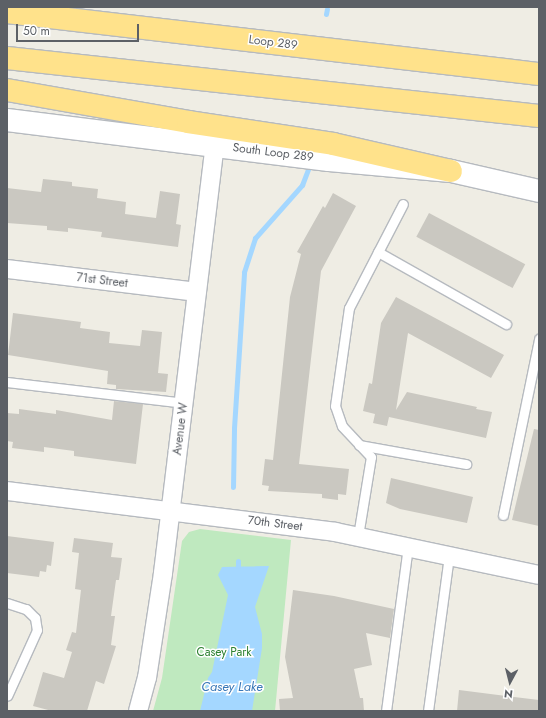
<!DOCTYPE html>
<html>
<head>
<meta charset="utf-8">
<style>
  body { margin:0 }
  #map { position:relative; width:546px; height:718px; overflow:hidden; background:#efede4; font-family:Jost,sans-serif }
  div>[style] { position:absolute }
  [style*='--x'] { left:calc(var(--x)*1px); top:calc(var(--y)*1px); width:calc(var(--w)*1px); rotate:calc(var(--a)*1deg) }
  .green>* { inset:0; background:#bfe9bf }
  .water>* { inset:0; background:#a4d7ff }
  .stream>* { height:5px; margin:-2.5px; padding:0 2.5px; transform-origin:2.5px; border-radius:2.5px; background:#a4d7ff }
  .building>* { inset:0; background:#cac8c1; transform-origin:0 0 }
  .roads { filter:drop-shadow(1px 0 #b6babf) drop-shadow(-1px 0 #b6babf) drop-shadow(0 1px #b6babf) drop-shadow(0 -1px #b6babf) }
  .service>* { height:9px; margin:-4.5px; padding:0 4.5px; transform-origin:4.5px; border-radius:4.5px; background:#fff }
  .minor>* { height:18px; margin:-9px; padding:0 9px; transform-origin:9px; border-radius:9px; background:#fff }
  .secondary>* { height:22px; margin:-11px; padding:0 11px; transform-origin:11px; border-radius:11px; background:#fff }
  .motorway>* { height:22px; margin:-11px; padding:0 11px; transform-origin:11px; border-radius:11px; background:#ffe28b }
  span { translate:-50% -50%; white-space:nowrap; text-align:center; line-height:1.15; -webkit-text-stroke:3px #fff; paint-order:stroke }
  .street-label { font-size:12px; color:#5c6066 }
  .park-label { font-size:12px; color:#2e8232 }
  .water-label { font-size:13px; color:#3a78b8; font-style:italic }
  .frame { position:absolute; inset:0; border:8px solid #5c6066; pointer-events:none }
  .north { position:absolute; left:490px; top:662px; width:40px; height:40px; -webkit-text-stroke:3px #fff; paint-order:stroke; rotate:187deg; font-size:11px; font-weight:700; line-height:16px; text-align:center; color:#5c6066 }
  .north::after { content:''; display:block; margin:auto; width:14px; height:18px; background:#5c6066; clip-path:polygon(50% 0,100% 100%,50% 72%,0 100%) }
  .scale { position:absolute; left:16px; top:24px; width:123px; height:18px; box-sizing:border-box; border:2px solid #5c6066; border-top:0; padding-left:5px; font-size:12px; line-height:14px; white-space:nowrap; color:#5c6066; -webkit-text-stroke:3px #fff; paint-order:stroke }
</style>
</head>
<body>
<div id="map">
  <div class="green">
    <div style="clip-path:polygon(200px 529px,291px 540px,275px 711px,153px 711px,162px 678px,182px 541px,189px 532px)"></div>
  </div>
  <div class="water">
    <div style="clip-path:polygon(269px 566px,255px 607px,262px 634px,262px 648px,252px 711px,200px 711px,208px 678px,212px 672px,228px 595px,218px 575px,222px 567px)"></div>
  </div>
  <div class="stream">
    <div style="--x:326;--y:14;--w:5;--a:-79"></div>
    <div style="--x:233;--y:487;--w:59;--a:-89"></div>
    <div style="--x:234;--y:428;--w:156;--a:-86.3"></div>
    <div style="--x:244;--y:272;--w:36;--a:-72"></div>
    <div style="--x:255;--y:238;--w:71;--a:-48.4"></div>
    <div style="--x:302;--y:185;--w:17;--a:-69"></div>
    <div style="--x:238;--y:561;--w:5;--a:90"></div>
  </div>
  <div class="building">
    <div style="clip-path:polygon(43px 179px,72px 182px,72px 186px,98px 189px,97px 198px,126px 202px,125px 214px,156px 218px,160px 191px,180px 194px,176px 224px,181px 225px,178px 247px,101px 237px,102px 232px,68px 228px,68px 232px,47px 230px,47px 226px,7px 223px,7px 188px,41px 192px)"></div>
    <div style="clip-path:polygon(333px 193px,356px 206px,321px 271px,299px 464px,349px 469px,346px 495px,338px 494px,338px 500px,322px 498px,322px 494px,268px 491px,269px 486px,262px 485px,265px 459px,273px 460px,290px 297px,301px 254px,297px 252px,323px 206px,325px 208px)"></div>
    <div style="left:429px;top:213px;width:109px;height:27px;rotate:28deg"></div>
    <div style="clip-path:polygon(396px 297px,504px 355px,491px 378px,408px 333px,396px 410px,407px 392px,477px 407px,476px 409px,492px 412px,486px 438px,389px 417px,387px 426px,373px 423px,375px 414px,363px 411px,369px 383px,372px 384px,381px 323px)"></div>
    <div style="clip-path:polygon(13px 313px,81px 322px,80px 328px,110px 332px,109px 343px,140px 346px,142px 330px,162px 332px,158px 373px,168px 374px,166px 392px,116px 389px,116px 385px,107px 384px,108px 371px,8px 355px)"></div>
    <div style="clip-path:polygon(114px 401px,143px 404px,136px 464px,74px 456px,74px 451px,44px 447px,44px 452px,12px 448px,13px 442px,7px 441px,7px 413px,19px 414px,19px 409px,56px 414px,56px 410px,112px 420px)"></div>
    <div style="clip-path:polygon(534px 429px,539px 430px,539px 526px,512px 520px)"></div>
    <div style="clip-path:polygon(391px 478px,473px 497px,467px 523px,400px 509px,386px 503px)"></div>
    <div style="clip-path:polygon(7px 536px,54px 542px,51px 566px,47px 565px,46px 572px,40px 571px,39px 577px,7px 573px)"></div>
    <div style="clip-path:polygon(74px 538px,113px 543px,111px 557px,122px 558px,119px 580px,116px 580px,111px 616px,115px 616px,111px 645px,116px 646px,104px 684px,96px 681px,87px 711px,52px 711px,33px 706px,43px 672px,64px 678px,72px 652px,66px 650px,72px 632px,76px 633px,81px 590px,75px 589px,79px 553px,72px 552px)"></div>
    <div style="clip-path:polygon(293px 590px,334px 596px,394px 609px,390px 638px,366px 633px,372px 665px,354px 669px,360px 698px,363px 698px,364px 711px,280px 711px,279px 699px,293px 698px,285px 657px)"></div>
    <div style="clip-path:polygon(459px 690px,539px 700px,539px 711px,457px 711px)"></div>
  </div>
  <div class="roads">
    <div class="service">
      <div style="--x:378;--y:252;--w:147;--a:29.4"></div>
      <div style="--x:7;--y:382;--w:179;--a:6.7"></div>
      <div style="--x:359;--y:445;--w:109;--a:10.1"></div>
      <div style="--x:503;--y:515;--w:180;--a:-78.4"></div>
      <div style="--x:358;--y:536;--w:80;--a:-80.7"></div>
      <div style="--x:371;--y:457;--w:42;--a:-133.1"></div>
      <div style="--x:342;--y:426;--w:21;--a:-109"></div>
      <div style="--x:335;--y:406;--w:99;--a:-81.9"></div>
      <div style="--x:349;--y:308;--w:117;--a:-62.6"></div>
      <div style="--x:7;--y:603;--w:20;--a:18"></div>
      <div style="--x:26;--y:609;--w:13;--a:45"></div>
      <div style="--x:35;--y:618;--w:12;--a:81"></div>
      <div style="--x:37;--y:630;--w:72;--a:114.4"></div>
      <div style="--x:386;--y:711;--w:166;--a:-82.4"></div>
      <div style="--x:428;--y:711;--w:157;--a:-82.3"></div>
    </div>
    <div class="minor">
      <div style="--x:7;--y:269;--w:191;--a:6.9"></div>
      <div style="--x:7;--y:491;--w:331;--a:7.1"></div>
      <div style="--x:335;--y:532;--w:208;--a:11.9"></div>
      <div style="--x:138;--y:711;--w:34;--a:-75"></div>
      <div style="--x:147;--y:678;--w:106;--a:-81.3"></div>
      <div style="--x:163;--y:573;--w:430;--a:-83.1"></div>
    </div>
    <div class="secondary">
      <div style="--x:7;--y:120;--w:324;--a:7.1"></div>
      <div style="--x:329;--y:160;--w:122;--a:5.2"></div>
      <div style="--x:451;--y:171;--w:90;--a:12.8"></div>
    </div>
    <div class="motorway">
      <div style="--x:7;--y:12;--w:536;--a:6.65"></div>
      <div style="--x:7;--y:58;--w:535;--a:6.22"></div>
      <div style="--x:7;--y:90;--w:184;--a:10"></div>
      <div style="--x:188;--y:122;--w:147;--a:8.6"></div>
      <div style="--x:333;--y:144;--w:121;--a:12.9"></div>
    </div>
  </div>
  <div class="street-label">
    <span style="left:273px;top:43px;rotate:7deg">Loop 289</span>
    <span style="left:273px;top:153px;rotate:7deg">South Loop 289</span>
    <span style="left:102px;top:281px;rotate:7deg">71st Street</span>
    <span style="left:181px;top:429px;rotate:-83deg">Avenue W</span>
    <span style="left:275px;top:524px;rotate:7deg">70th Street</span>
  </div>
  <div class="park-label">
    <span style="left:224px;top:653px">Casey Park</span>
  </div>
  <div class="water-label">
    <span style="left:232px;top:687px">Casey Lake</span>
  </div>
  <div class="frame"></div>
  <div class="north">N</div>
  <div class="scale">50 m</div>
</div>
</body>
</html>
